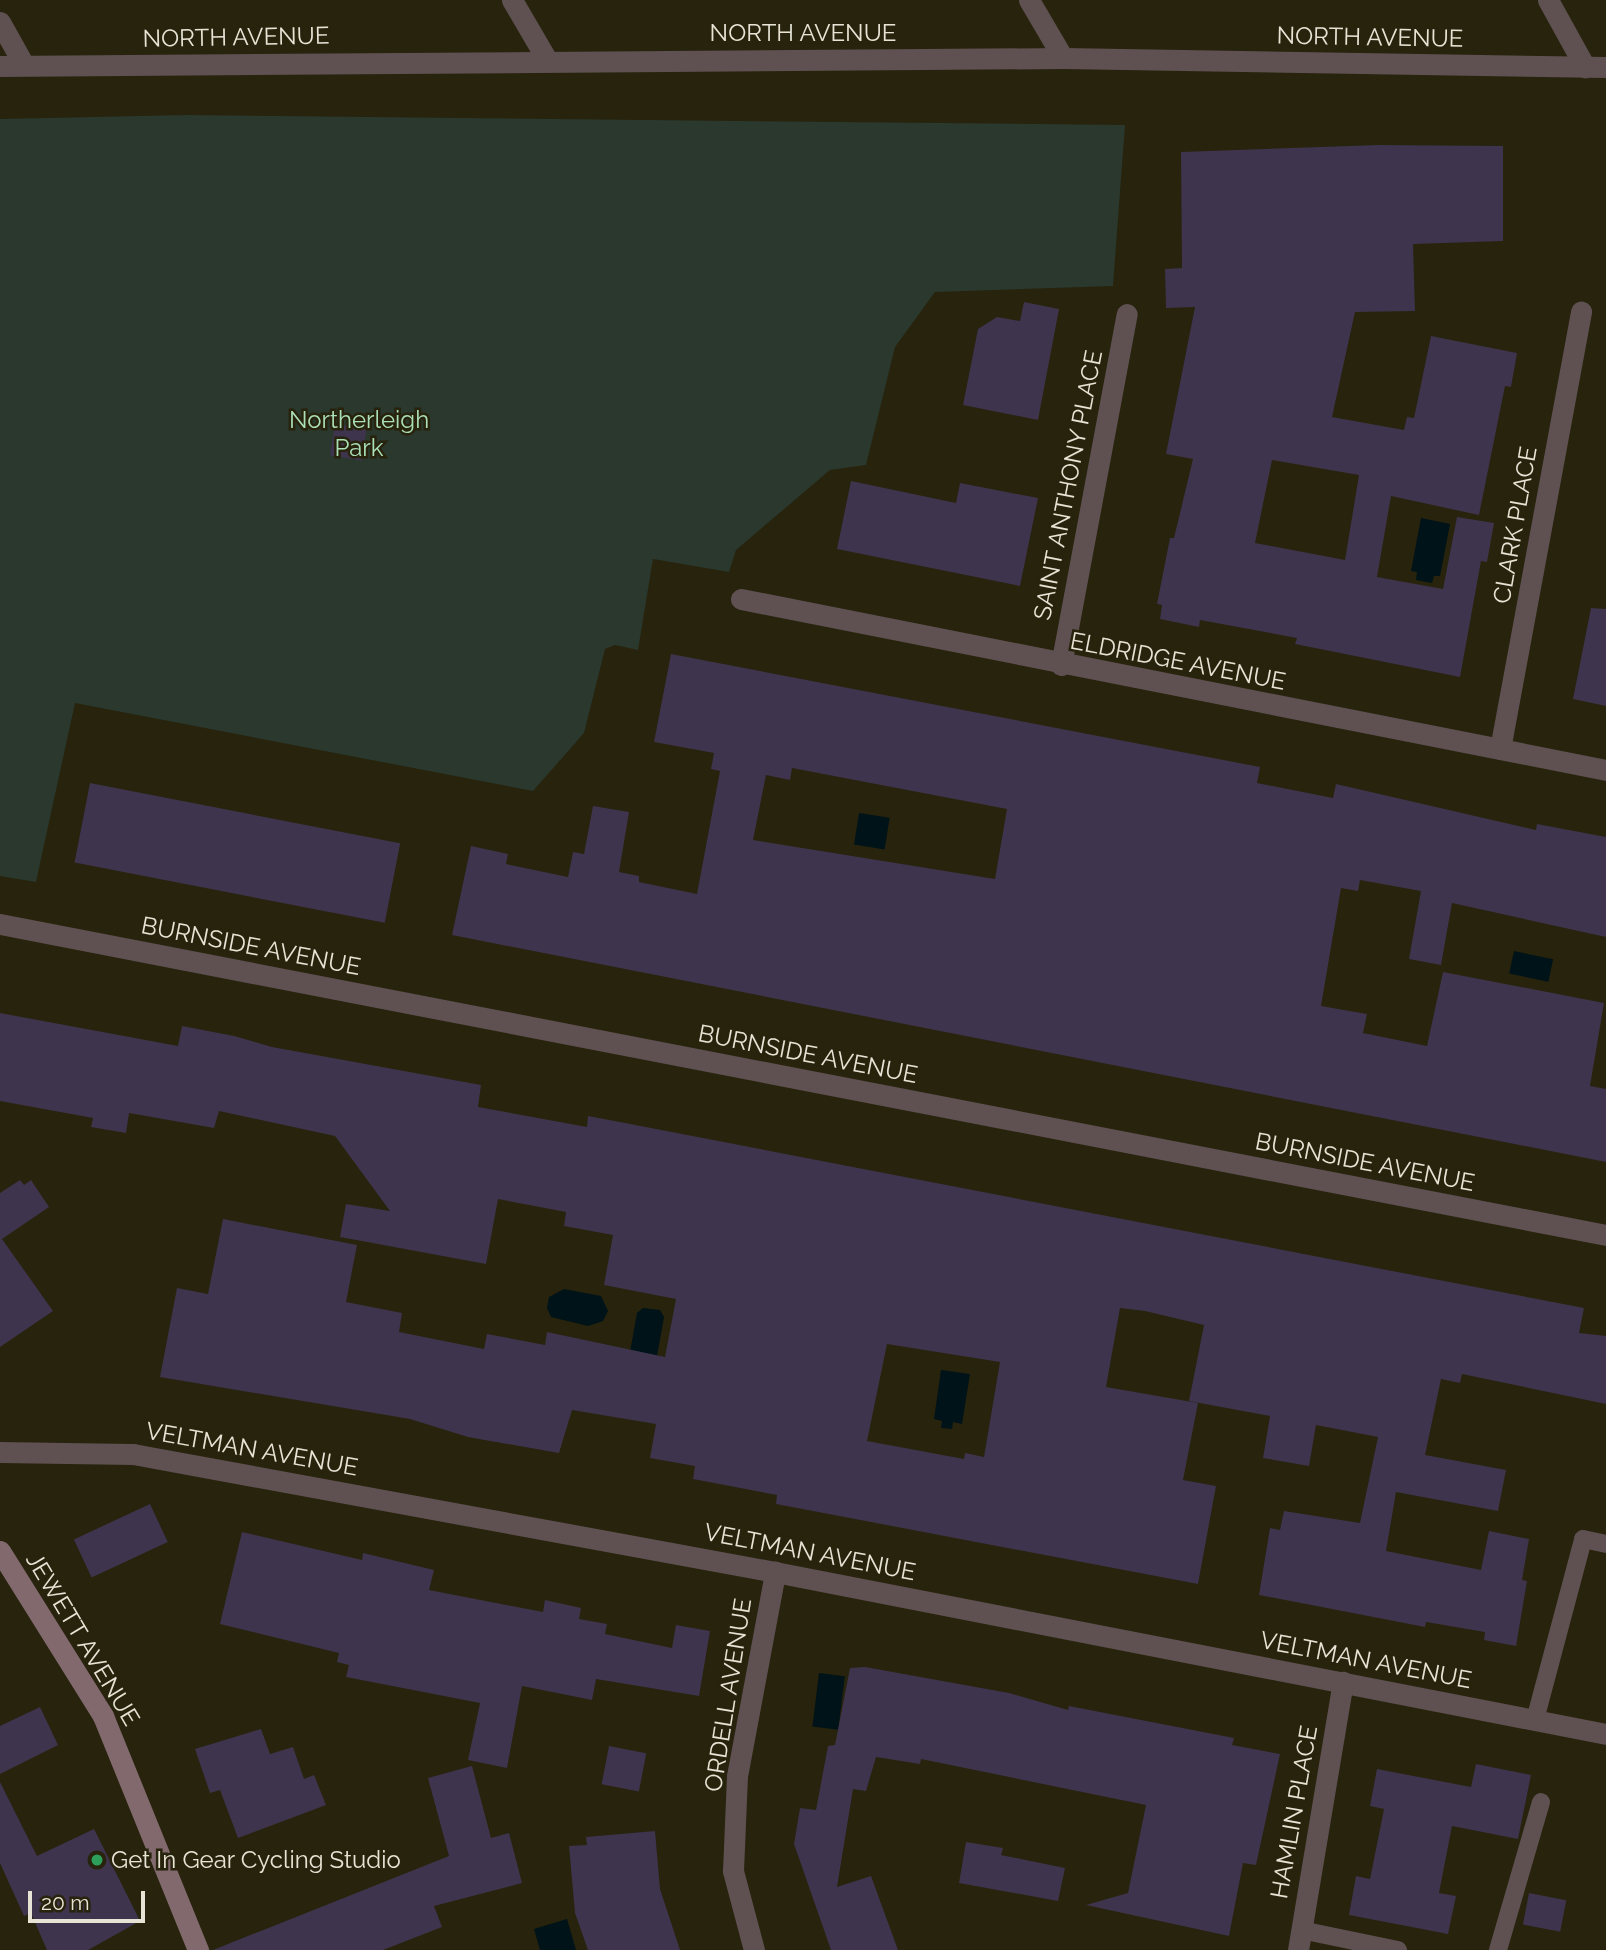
<!DOCTYPE html>
<html>
<head>
<meta charset="utf-8">
<style>
  body { margin:0 }
  #map { position:relative; width:1606px; height:1950px; overflow:hidden; background:#27230c; font-family:Raleway,sans-serif }
  div>[style] { position:absolute }
  [style*='--x'] { left:calc(var(--x)*1px); top:calc(var(--y)*1px); width:calc(var(--w)*1px); rotate:calc(var(--a)*1deg) }
  .green>* { inset:0; background:#2a382d }
  .water>* { inset:0; background:#001319; transform-origin:0 0 }
  .building>* { inset:0; background:#3e344d; transform-origin:0 0 }
  .lane>* { height:18px; margin:-9px; padding:0 9px; transform-origin:9px; border-radius:9px; background:#5f5052 }
  .street>* { height:21px; margin:-10.5px; padding:0 10.5px; transform-origin:10.5px; border-radius:10.5px; background:#5f5052 }
  .secondary>* { height:21px; margin:-10.5px; padding:0 10.5px; transform-origin:10.5px; border-radius:10.5px; background:#81696d }
  .dots>* { width:19px; height:19px; translate:-50% -50%; box-sizing:border-box; border:4px solid #27230c; border-radius:50% }
  span { translate:-50% -50%; white-space:nowrap; text-align:center; line-height:1.15; -webkit-text-stroke:5px #27230c; paint-order:stroke }
  .street-label { font-size:24px; color:#e7e4d6 }
  .park-label { font-size:24px; color:#abdfb8 }
  .poi-label { font-size:24px; color:#e7e4d6 }
  .left { translate:0 -50%; text-align:left }
  .scale { position:absolute; left:28px; top:1891px; width:117px; height:32px; box-sizing:border-box; border:4px solid #e7e4d6; border-top:0; padding-left:9px; font-size:21px; line-height:24px; white-space:nowrap; color:#e7e4d6; -webkit-text-stroke:5px #27230c; paint-order:stroke }
</style>
</head>
<body>
<div id="map">
  <div class="green">
    <div style="clip-path:polygon(186px 115px,1125px 125px,1113px 286px,935px 292px,895px 347px,866px 465px,830px 470px,736px 550px,729px 572px,653px 559px,638px 650px,615px 645px,605px 649px,584px 733px,533px 791px,75px 703px,36px 882px,0 876px,0 119px)"></div>
  </div>
  <div class="water">
    <div style="clip-path:polygon(1421px 518px,1450px 524px,1440px 576px,1434px 576px,1432px 583px,1416px 580px,1417px 572px,1411px 571px)"></div>
    <div style="left:859px;top:813px;width:31px;height:32px;rotate:9deg"></div>
    <div style="left:1514px;top:951px;width:40px;height:23px;rotate:12deg"></div>
    <div style="clip-path:polygon(564px 1289px,601px 1296px,608px 1311px,603px 1321px,588px 1326px,551px 1317px,547px 1308px,549px 1297px)"></div>
    <div style="clip-path:polygon(643px 1308px,660px 1310px,664px 1317px,657px 1356px,630px 1352px,637px 1313px)"></div>
    <div style="clip-path:polygon(941px 1370px,970px 1374px,962px 1424px,953px 1422px,952px 1429px,941px 1428px,942px 1421px,934px 1419px)"></div>
    <div style="left:819px;top:1673px;width:26px;height:54px;rotate:7deg"></div>
    <div style="clip-path:polygon(567px 1919px,576px 1950px,540px 1950px,534px 1929px)"></div>
  </div>
  <div class="building">
    <div style="clip-path:polygon(evenodd,1378px 145px,1503px 146px,1503px 241px,1413px 244px,1415px 311px,1355px 312px,1332px 417px,1404px 430px,1407px 417px,1414px 418px,1431px 336px,1517px 353px,1511px 387px,1505px 386px,1479px 515px,1391px 496px,1377px 577px,1443px 589px,1457px 517px,1494px 523px,1487px 562px,1481px 561px,1460px 677px,1295px 644px,1297px 638px,1200px 620px,1199px 627px,1160px 619px,1162px 605px,1157px 604px,1170px 538px,1174px 538px,1193px 459px,1166px 454px,1195px 307px,1166px 308px,1165px 269px,1182px 268px,1181px 152px,1378px 145px,1272px 460px,1359px 475px,1345px 560px,1255px 543px,1272px 460px)"></div>
    <div style="clip-path:polygon(1024px 302px,1059px 309px,1038px 420px,963px 405px,978px 329px,997px 317px,1020px 321px)"></div>
    <div style="left:335px;top:424px;width:32px;height:32px;rotate:9deg"></div>
    <div style="clip-path:polygon(851px 481px,956px 503px,960px 483px,1038px 498px,1020px 586px,837px 549px)"></div>
    <div style="clip-path:polygon(1591px 608px,1606px 609px,1606px 706px,1573px 699px)"></div>
    <div style="clip-path:polygon(evenodd,671px 654px,1260px 767px,1257px 783px,1333px 798px,1336px 784px,1536px 830px,1537px 824px,1606px 837px,1606px 937px,1452px 903px,1441px 965px,1409px 959px,1421px 891px,1360px 880px,1358px 891px,1341px 888px,1321px 1006px,1367px 1014px,1363px 1033px,1427px 1046px,1443px 972px,1604px 1003px,1590px 1086px,1606px 1089px,1606px 1162px,452px 935px,471px 846px,508px 854px,506px 864px,568px 877px,573px 852px,584px 854px,593px 806px,629px 812px,619px 872px,639px 876px,639px 882px,697px 894px,720px 771px,711px 769px,714px 753px,654px 742px,671px 654px,792px 768px,1007px 809px,995px 879px,753px 840px,766px 775px,790px 780px,792px 768px)"></div>
    <div style="left:90px;top:783px;width:316px;height:81px;rotate:11deg"></div>
    <div style="clip-path:polygon(evenodd,0 1013px,178px 1046px,182px 1026px,234px 1036px,272px 1047px,481px 1085px,478px 1107px,587px 1127px,588px 1116px,625px 1123px,1584px 1308px,1579px 1333px,1606px 1336px,1606px 1404px,1462px 1374px,1460px 1383px,1441px 1379px,1425px 1455px,1506px 1470px,1498px 1511px,1396px 1492px,1386px 1551px,1481px 1570px,1489px 1531px,1529px 1539px,1522px 1580px,1527px 1581px,1516px 1646px,1484px 1640px,1485px 1632px,1426px 1622px,1425px 1627px,1259px 1595px,1270px 1528px,1280px 1530px,1284px 1511px,1360px 1523px,1378px 1437px,1316px 1425px,1309px 1466px,1263px 1458px,1270px 1416px,1189px 1401px,1204px 1325px,1145px 1311px,1120px 1308px,1106px 1387px,1198px 1403px,1183px 1480px,1216px 1486px,1198px 1584px,776px 1504px,777px 1495px,693px 1479px,695px 1466px,650px 1458px,656px 1424px,572px 1410px,559px 1453px,468px 1437px,410px 1419px,160px 1377px,177px 1288px,208px 1294px,223px 1219px,357px 1245px,346px 1302px,402px 1313px,399px 1332px,484px 1349px,487px 1334px,545px 1345px,547px 1332px,665px 1357px,676px 1299px,604px 1285px,613px 1235px,564px 1226px,566px 1212px,498px 1199px,486px 1264px,340px 1237px,346px 1204px,390px 1211px,335px 1136px,219px 1111px,214px 1128px,129px 1113px,126px 1133px,91px 1127px,93px 1118px,0 1101px,0 1013px,887px 1344px,1000px 1362px,984px 1457px,965px 1453px,964px 1459px,867px 1441px,887px 1344px)"></div>
    <div style="clip-path:polygon(20px 1180px,24px 1185px,31px 1180px,49px 1207px,2px 1239px,53px 1311px,0 1347px,0 1193px)"></div>
    <div style="left:150px;top:1504px;width:42px;height:84px;rotate:65deg"></div>
    <div style="clip-path:polygon(242px 1532px,362px 1560px,363px 1553px,434px 1570px,429px 1590px,543px 1612px,545px 1600px,581px 1608px,579px 1619px,607px 1624px,605px 1634px,672px 1648px,676px 1625px,710px 1631px,699px 1696px,596px 1679px,592px 1700px,522px 1686px,507px 1768px,468px 1760px,480px 1703px,346px 1677px,349px 1665px,337px 1662px,339px 1653px,220px 1624px)"></div>
    <div style="clip-path:polygon(865px 1667px,1009px 1693px,1068px 1710px,1069px 1706px,1234px 1738px,1232px 1745px,1280px 1754px,1256px 1865px,1243px 1863px,1229px 1936px,1086px 1905px,1128px 1893px,1146px 1805px,921px 1759px,920px 1764px,876px 1757px,866px 1791px,853px 1789px,837px 1887px,871px 1876px,898px 1950px,831px 1950px,794px 1844px,800px 1808px,816px 1810px,828px 1746px,835px 1745px,850px 1668px)"></div>
    <div style="clip-path:polygon(40px 1707px,58px 1745px,0 1774px,0 1726px)"></div>
    <div style="clip-path:polygon(261px 1729px,270px 1754px,293px 1747px,304px 1779px,314px 1775px,326px 1805px,238px 1838px,220px 1790px,210px 1793px,195px 1749px)"></div>
    <div style="left:609px;top:1746px;width:38px;height:39px;rotate:11deg"></div>
    <div style="clip-path:polygon(1476px 1764px,1531px 1775px,1518px 1839px,1452px 1826px,1439px 1893px,1456px 1896px,1448px 1934px,1349px 1915px,1356px 1876px,1370px 1879px,1384px 1809px,1370px 1806px,1377px 1769px,1471px 1787px)"></div>
    <div style="clip-path:polygon(472px 1766px,491px 1838px,509px 1833px,522px 1883px,434px 1906px,442px 1927px,383px 1950px,213px 1950px,449px 1856px,428px 1778px)"></div>
    <div style="clip-path:polygon(0 1782px,37px 1856px,94px 1829px,140px 1921px,88px 1950px,47px 1950px,31px 1913px,24px 1916px,0 1863px)"></div>
    <div style="clip-path:polygon(655px 1831px,660px 1889px,680px 1950px,588px 1950px,575px 1913px,569px 1846px,587px 1845px,586px 1837px)"></div>
    <div style="clip-path:polygon(966px 1842px,1003px 1848px,1001px 1855px,1065px 1868px,1058px 1901px,959px 1883px)"></div>
    <div style="left:1529px;top:1893px;width:38px;height:32px;rotate:11deg"></div>
  </div>
  <div class="lane">
    <div style="--x:1535;--y:1720;--w:187;--a:-75.1"></div>
    <div style="--x:1583;--y:1539;--w:24;--a:12"></div>
    <div style="--x:1301;--y:1930;--w:99;--a:11.7"></div>
    <div style="--x:1498;--y:1950;--w:154;--a:-73.8"></div>
  </div>
  <div class="street">
    <div style="--x:512;--y:0;--w:69;--a:59.7"></div>
    <div style="--x:1029;--y:0;--w:67;--a:59.6"></div>
    <div style="--x:1548;--y:0;--w:77;--a:61.1"></div>
    <div style="--x:0;--y:22;--w:49;--a:60.8"></div>
    <div style="--x:0;--y:66;--w:1063;--a:-0.43"></div>
    <div style="--x:1063;--y:58;--w:543;--a:0.95"></div>
    <div style="--x:741;--y:599;--w:882;--a:11.18"></div>
    <div style="--x:1061;--y:665;--w:357;--a:-79.4"></div>
    <div style="--x:1500;--y:749;--w:445;--a:-79.5"></div>
    <div style="--x:0;--y:924;--w:1636;--a:10.96"></div>
    <div style="--x:0;--y:1452;--w:133;--a:0.9"></div>
    <div style="--x:133;--y:1454;--w:653;--a:10.41"></div>
    <div style="--x:775;--y:1572;--w:847;--a:11.03"></div>
    <div style="--x:754;--y:1950;--w:82;--a:-104.9"></div>
    <div style="--x:733;--y:1871;--w:95;--a:-87.6"></div>
    <div style="--x:737;--y:1776;--w:208;--a:-79.4"></div>
    <div style="--x:1298;--y:1950;--w:272;--a:-80.5"></div>
  </div>
  <div class="secondary">
    <div style="--x:0;--y:1551;--w:195;--a:58"></div>
    <div style="--x:103;--y:1716;--w:253;--a:67.9"></div>
  </div>
  <div class="dots">
    <div style="left:97px;top:1860px;background:#2e9e5b"></div>
  </div>
  <div class="street-label">
    <span style="left:803px;top:33px">NORTH AVENUE</span>
    <span style="left:236px;top:37px;rotate:-1deg">NORTH AVENUE</span>
    <span style="left:1370px;top:37px;rotate:1deg">NORTH AVENUE</span>
    <span style="left:1068px;top:485px;rotate:-79deg">SAINT ANTHONY PLACE</span>
    <span style="left:1515px;top:525px;rotate:-80deg">CLARK PLACE</span>
    <span style="left:1178px;top:661px;rotate:11deg">ELDRIDGE AVENUE</span>
    <span style="left:251px;top:946px;rotate:11deg">BURNSIDE AVENUE</span>
    <span style="left:808px;top:1054px;rotate:11deg">BURNSIDE AVENUE</span>
    <span style="left:1365px;top:1162px;rotate:11deg">BURNSIDE AVENUE</span>
    <span style="left:252px;top:1449px;rotate:10deg">VELTMAN AVENUE</span>
    <span style="left:810px;top:1552px;rotate:11deg">VELTMAN AVENUE</span>
    <span style="left:83px;top:1639px;rotate:59deg">JEWETT AVENUE</span>
    <span style="left:1366px;top:1660px;rotate:11deg">VELTMAN AVENUE</span>
    <span style="left:728px;top:1695px;rotate:-81deg">ORDELL AVENUE</span>
    <span style="left:1294px;top:1812px;rotate:-80deg">HAMLIN PLACE</span>
  </div>
  <div class="park-label">
    <span style="left:359px;top:434px">Northerleigh<br>Park</span>
  </div>
  <div class="poi-label">
    <span class="left" style="left:111px;top:1860px">Get In Gear Cycling Studio</span>
  </div>
  <div class="scale">20 m</div>
</div>
</body>
</html>
